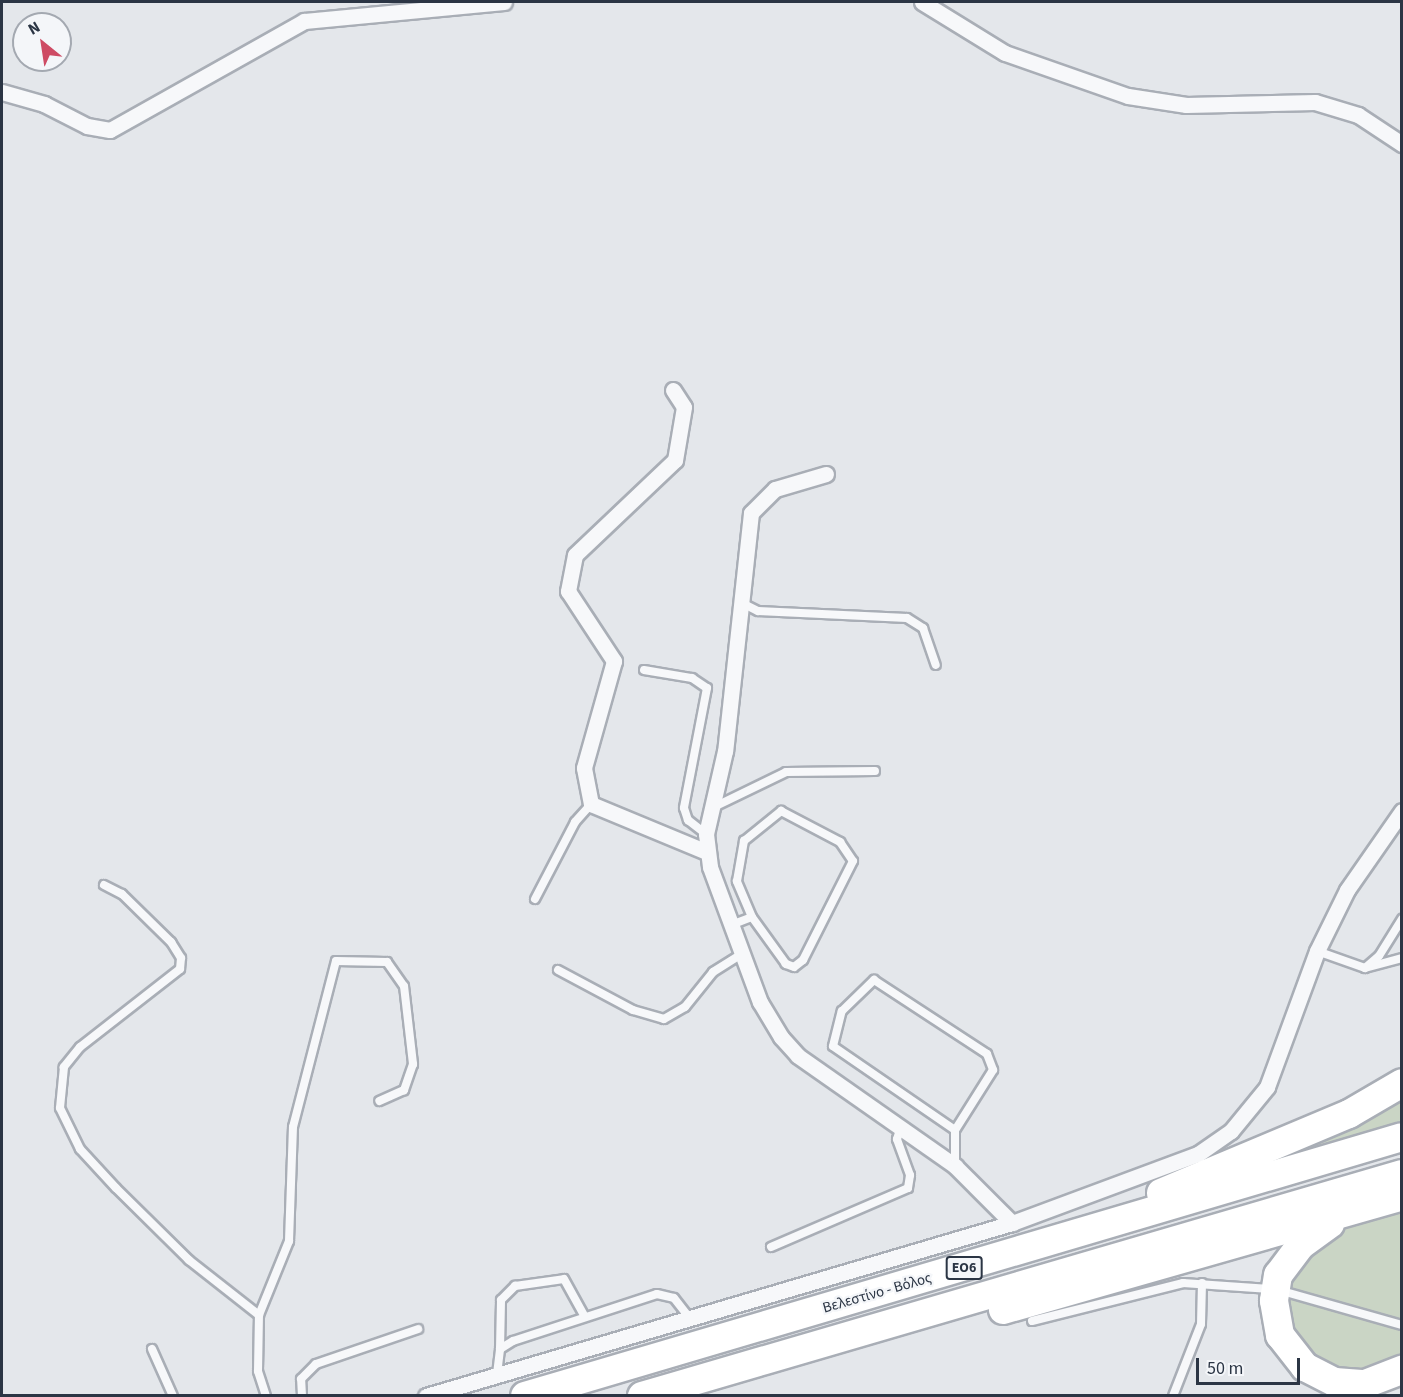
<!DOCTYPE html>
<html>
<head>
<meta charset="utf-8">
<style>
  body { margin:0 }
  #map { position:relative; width:1403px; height:1397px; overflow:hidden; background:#e4e7eb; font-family:"Source Sans 3",sans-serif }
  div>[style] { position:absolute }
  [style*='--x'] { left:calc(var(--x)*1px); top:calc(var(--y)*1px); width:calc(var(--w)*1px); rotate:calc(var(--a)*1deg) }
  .green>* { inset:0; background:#cad5c5 }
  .roads { filter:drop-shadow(2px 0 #a9aeb6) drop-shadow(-2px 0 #a9aeb6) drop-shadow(0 2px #a9aeb6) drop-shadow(0 -2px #a9aeb6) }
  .lane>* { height:8px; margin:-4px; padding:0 4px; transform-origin:4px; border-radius:4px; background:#f7f8fa }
  .street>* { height:15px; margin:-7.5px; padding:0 7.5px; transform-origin:7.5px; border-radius:7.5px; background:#f7f8fa }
  .highway>* { height:28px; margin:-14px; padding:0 14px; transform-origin:14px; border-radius:14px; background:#fff }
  span { translate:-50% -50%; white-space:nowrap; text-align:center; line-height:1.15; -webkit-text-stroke:4.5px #f4f6f9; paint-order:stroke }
  .shield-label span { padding:2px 4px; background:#f4f6f9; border:2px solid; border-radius:4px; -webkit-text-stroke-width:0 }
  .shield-label { font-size:14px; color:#2b3544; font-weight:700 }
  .street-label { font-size:15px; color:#2b3544 }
  .frame { position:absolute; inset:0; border:3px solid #2b3544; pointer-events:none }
  .north { position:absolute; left:12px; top:12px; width:60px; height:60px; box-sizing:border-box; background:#f4f6f9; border:2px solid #a4a9b1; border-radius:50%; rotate:330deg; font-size:16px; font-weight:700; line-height:24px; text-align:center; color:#2b3544 }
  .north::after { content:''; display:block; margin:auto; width:21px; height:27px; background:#ce4b64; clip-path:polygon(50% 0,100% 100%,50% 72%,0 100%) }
  .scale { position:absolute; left:1196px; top:1358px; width:104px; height:27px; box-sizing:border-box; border:3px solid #2b3544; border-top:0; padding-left:8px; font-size:18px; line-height:21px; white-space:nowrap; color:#2b3544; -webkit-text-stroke:4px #f4f6f9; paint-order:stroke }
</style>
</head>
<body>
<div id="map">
  <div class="green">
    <div style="clip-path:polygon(1401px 1093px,1401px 1123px,1193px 1186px)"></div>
    <div style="clip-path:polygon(1401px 1211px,1401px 1360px,1348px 1375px,1300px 1350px,1283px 1304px,1297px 1265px,1343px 1230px)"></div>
  </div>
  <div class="roads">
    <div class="lane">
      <div style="--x:742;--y:603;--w:18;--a:27"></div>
      <div style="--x:758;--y:611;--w:149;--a:2.7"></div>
      <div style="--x:907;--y:618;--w:19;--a:32"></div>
      <div style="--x:923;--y:628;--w:39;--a:71"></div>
      <div style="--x:644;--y:670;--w:49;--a:9.5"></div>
      <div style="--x:692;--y:678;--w:18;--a:34"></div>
      <div style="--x:707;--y:688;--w:122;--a:100.9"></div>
      <div style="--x:684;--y:808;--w:13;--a:72"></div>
      <div style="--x:688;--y:820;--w:23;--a:38"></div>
      <div style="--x:714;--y:807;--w:80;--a:-25.9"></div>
      <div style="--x:786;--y:772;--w:89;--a:-0.6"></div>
      <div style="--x:781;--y:811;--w:67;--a:27.7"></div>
      <div style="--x:840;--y:842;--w:23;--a:56"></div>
      <div style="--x:853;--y:861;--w:111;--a:116.8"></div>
      <div style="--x:803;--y:960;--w:11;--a:142"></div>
      <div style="--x:794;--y:967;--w:9;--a:-159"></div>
      <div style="--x:786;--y:964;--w:58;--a:-125.9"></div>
      <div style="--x:752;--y:917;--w:39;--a:-113"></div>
      <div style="--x:737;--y:881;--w:41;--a:-80.1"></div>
      <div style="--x:744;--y:841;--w:48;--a:-39"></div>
      <div style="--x:104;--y:885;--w:20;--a:27"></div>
      <div style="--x:122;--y:894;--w:69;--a:44.4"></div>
      <div style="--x:171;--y:942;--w:19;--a:58"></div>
      <div style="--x:181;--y:958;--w:11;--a:95"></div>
      <div style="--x:180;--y:969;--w:127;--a:142"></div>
      <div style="--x:80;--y:1047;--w:26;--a:129"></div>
      <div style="--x:64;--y:1067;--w:41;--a:95.6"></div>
      <div style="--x:60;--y:1108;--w:46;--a:64"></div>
      <div style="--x:80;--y:1149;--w:53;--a:47.3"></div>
      <div style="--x:116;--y:1188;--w:103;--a:44.6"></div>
      <div style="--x:189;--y:1260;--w:89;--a:38.2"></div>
      <div style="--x:535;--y:899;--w:87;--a:-62.5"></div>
      <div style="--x:575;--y:822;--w:24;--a:-48"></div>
      <div style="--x:731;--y:925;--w:22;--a:-21"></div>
      <div style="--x:1317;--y:951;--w:51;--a:19.5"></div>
      <div style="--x:1365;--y:968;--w:38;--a:-15"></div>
      <div style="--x:1365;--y:968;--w:18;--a:-41"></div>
      <div style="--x:1379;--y:956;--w:44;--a:-58.1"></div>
      <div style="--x:558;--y:970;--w:85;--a:28.1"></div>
      <div style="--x:633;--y:1010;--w:32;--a:16"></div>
      <div style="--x:664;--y:1019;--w:24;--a:-30"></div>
      <div style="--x:685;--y:1007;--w:45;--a:-51.3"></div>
      <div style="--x:713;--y:972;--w:34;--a:-32"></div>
      <div style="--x:874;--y:980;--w:135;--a:33.2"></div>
      <div style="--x:987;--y:1054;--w:17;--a:69"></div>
      <div style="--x:993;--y:1070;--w:71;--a:122.3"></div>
      <div style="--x:955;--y:1130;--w:148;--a:-145.5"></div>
      <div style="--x:833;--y:1046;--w:36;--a:-76"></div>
      <div style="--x:842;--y:1011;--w:45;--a:-44.1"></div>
      <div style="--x:955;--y:1165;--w:35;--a:-90"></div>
      <div style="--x:771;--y:1247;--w:149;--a:-23.3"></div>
      <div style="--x:908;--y:1188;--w:13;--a:-81"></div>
      <div style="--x:910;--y:1175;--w:38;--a:-110"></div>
      <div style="--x:897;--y:1139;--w:13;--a:-72"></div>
      <div style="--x:1282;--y:1291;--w:125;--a:15.8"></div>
      <div style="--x:1032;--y:1321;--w:156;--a:-14.1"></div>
      <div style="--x:1183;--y:1283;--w:87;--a:3.9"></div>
      <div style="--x:152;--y:1349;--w:51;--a:65.9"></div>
      <div style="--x:500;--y:1349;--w:49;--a:-88.8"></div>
      <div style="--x:501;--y:1300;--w:20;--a:-45"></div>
      <div style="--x:515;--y:1286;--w:49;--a:-8.1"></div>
      <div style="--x:564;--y:1279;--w:43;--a:61.1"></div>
      <div style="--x:497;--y:1374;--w:25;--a:-83"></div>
      <div style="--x:500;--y:1349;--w:15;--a:-32"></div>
      <div style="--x:513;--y:1341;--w:151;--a:-18.1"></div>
      <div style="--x:657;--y:1294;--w:17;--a:13"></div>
      <div style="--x:674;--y:1298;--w:24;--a:52"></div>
      <div style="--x:266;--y:1396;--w:26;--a:-108"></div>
      <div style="--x:258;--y:1371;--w:56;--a:-89"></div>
      <div style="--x:259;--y:1315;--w:80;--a:-67.9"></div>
      <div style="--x:289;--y:1241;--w:114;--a:-88"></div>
      <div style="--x:293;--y:1127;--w:171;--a:-75.5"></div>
      <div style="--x:336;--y:961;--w:51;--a:1.1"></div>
      <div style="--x:387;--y:962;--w:29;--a:55"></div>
      <div style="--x:404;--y:986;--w:79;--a:83.4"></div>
      <div style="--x:413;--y:1064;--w:28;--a:109"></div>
      <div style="--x:404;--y:1090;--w:27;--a:156"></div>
      <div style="--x:302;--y:1396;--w:17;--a:-93"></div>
      <div style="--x:301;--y:1379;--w:21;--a:-45"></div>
      <div style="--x:316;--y:1364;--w:108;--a:-18.9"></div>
      <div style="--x:1173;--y:1396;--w:77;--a:-68.7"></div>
      <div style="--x:1201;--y:1324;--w:41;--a:-88.6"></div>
    </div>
    <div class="street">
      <div style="--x:922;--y:2;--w:97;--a:31.6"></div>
      <div style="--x:1005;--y:53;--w:130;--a:19.3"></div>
      <div style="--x:1128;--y:96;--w:59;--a:8.8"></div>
      <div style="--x:1186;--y:105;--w:129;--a:-1.3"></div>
      <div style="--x:1315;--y:102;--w:45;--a:16.8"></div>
      <div style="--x:1358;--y:115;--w:53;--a:33.4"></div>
      <div style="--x:2;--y:92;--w:44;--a:15.9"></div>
      <div style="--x:44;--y:104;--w:48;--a:27.1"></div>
      <div style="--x:87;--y:126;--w:23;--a:10"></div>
      <div style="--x:110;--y:130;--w:223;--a:-29.3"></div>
      <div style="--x:304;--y:21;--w:201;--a:-5.4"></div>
      <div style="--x:673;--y:390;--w:20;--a:57"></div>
      <div style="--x:684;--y:407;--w:54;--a:99.6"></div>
      <div style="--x:675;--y:460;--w:138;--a:136.5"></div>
      <div style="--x:575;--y:555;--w:37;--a:101"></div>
      <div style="--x:568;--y:591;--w:84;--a:56.7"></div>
      <div style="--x:614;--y:661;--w:111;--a:105.7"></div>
      <div style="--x:584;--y:768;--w:37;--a:79"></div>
      <div style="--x:591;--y:804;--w:126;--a:22.5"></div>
      <div style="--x:826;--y:474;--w:53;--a:163.6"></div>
      <div style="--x:775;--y:489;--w:34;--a:135"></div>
      <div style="--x:751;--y:513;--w:239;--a:96.2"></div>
      <div style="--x:725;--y:751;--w:85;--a:102.9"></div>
      <div style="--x:706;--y:834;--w:33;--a:83"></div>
      <div style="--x:710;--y:867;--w:144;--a:69.7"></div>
      <div style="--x:760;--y:1002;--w:41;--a:59"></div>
      <div style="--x:781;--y:1037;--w:25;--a:48"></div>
      <div style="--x:798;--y:1056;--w:192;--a:35"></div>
      <div style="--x:955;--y:1166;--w:81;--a:45"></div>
      <div style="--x:426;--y:1396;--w:611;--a:-16.45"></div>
      <div style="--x:1012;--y:1223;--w:198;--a:-20.4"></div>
      <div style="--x:1198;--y:1154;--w:40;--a:-34.9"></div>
      <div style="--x:1231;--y:1131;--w:57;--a:-50.7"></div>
      <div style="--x:1267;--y:1087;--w:145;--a:-69.8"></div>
      <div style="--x:1317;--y:951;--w:68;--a:-63.8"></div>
      <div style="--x:1347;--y:890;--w:96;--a:-55.2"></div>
    </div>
    <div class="highway">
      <div style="--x:1161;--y:1193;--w:204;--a:-22.8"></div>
      <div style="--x:1349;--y:1114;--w:61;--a:-30.3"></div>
      <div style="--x:1330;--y:1224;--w:37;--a:144"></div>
      <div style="--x:1300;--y:1246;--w:36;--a:127"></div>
      <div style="--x:1278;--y:1275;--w:26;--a:99"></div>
      <div style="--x:1274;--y:1301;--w:35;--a:80"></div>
      <div style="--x:1280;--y:1335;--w:41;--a:52"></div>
      <div style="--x:1305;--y:1367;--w:34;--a:27"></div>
      <div style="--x:1335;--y:1382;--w:30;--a:4"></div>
      <div style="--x:1365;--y:1384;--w:40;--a:-21"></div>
      <div style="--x:1003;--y:1310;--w:415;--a:-15.9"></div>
      <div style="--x:525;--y:1396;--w:914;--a:-16.45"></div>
      <div style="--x:642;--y:1396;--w:792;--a:-16.28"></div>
    </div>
  </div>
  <div class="shield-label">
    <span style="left:964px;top:1268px">ΕΟ6</span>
  </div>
  <div class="street-label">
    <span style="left:877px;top:1293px;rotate:-16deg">Βελεστίνο - Βόλος</span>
  </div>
  <div class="frame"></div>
  <div class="north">N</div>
  <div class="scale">50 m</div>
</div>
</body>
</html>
